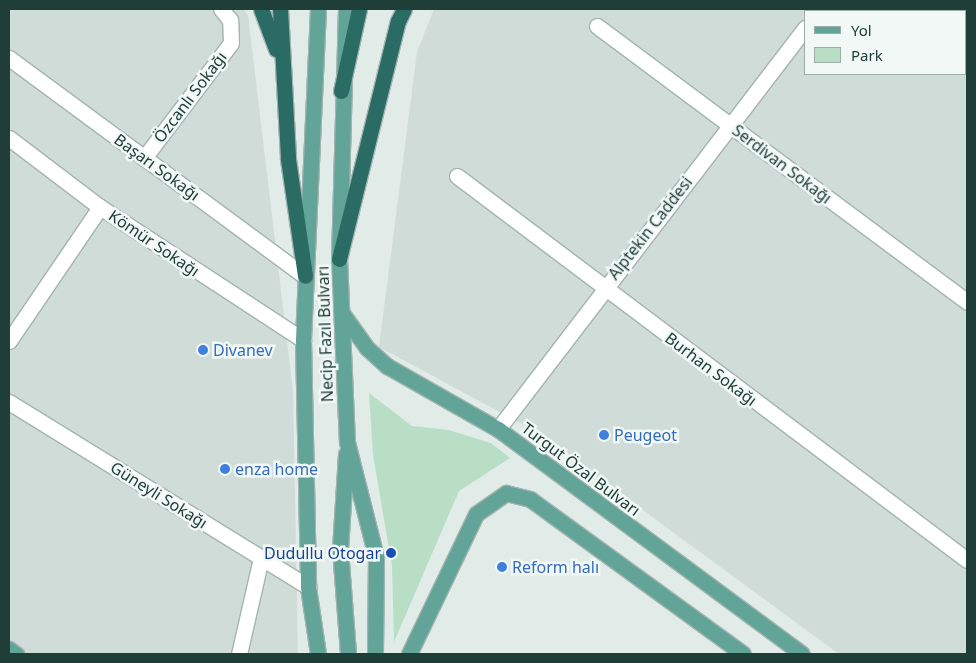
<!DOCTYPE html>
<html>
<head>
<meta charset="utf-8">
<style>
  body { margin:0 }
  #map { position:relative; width:976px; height:663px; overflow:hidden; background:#e1ece8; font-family:"Noto Sans",sans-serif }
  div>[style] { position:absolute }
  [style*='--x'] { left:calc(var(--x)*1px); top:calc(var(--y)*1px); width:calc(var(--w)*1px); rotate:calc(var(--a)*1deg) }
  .built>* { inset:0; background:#cfdcd7 }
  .green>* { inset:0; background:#b8dfc6 }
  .roads { filter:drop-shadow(1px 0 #a3b4b0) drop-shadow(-1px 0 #a3b4b0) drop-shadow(0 1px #a3b4b0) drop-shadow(0 -1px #a3b4b0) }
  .minor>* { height:15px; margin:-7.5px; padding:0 7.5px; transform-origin:7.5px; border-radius:7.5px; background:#fff }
  .secondary>* { height:15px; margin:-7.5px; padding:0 7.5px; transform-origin:7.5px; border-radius:7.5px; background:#fff }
  .primary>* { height:15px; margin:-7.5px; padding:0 7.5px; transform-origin:7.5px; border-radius:7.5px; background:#63a499 }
  .motorway>* { height:15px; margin:-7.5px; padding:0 7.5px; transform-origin:7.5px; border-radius:7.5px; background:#2a6b64 }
  .dots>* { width:14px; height:14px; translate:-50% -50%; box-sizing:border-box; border:2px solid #f1f8f6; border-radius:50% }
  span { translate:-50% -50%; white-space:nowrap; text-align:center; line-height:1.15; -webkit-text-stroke:5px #f1f8f6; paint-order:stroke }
  .street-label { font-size:16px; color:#203e38 }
  .shop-label { font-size:16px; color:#366cbe }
  .left { translate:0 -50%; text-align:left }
  .transit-label { font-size:16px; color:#164399 }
  .right { translate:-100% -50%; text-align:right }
  .frame { position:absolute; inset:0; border:10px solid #203e38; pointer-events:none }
  .legend { position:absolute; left:804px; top:10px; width:162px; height:65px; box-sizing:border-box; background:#f1f8f6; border:1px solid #9daeaa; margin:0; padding:6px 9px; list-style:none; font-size:15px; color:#203e38 }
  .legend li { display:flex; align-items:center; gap:10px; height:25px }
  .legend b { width:25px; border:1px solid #9daeaa }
</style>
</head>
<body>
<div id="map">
  <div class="built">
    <div style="clip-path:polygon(9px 9px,243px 9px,248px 15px,293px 391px,298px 654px,9px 654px)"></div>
    <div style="clip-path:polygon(evenodd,434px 9px,967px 9px,967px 654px,839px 654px,535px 431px,379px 347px,417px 52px,434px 9px,805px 11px,965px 11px,965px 74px,805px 74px,805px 11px)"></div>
  </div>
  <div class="green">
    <div style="clip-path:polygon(369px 393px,412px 426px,449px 430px,491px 443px,510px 458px,459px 491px,394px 642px,392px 566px,373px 455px)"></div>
  </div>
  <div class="roads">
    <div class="minor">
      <div style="--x:918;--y:9;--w:4;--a:27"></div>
      <div style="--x:597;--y:26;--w:462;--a:36.7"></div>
      <div style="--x:965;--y:43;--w:3;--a:45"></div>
      <div style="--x:9;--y:58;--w:368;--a:36.4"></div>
      <div style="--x:9;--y:138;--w:114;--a:37.2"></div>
      <div style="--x:100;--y:207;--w:243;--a:33.2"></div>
      <div style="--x:144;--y:158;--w:144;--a:-52.9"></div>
      <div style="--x:231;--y:43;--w:23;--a:-92"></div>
      <div style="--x:230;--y:20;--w:14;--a:-129"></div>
      <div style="--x:457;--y:176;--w:638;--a:36.98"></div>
      <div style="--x:9;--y:341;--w:162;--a:-55.8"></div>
      <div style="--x:9;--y:402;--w:352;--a:31.7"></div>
      <div style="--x:239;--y:654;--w:98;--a:-77.1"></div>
    </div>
    <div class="secondary">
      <div style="--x:818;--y:11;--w:2;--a:-63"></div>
      <div style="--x:498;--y:429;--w:505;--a:-52.56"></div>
    </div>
    <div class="primary">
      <div style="--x:318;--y:9;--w:331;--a:92.6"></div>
      <div style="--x:303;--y:340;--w:247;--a:88.8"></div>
      <div style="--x:308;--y:587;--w:68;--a:81.5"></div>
      <div style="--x:346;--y:9;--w:250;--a:91.6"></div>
      <div style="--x:339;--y:259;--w:183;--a:87.5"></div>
      <div style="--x:347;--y:442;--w:119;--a:75.8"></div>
      <div style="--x:376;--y:557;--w:97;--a:90.6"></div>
      <div style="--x:342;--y:313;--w:43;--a:54.5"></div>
      <div style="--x:367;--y:348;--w:27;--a:42"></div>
      <div style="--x:387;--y:366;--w:128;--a:29.6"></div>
      <div style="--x:498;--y:429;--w:378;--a:36.5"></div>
      <div style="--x:346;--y:454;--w:95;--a:93.6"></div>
      <div style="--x:340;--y:549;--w:105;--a:85.6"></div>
      <div style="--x:9;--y:649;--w:9;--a:36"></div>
      <div style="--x:409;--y:654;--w:155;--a:-64.4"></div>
      <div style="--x:476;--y:514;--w:37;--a:-35"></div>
      <div style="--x:506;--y:493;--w:25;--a:14"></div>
      <div style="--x:530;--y:499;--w:263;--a:36"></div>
    </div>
    <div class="motorway">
      <div style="--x:261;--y:9;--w:43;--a:69.4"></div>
      <div style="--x:280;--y:9;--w:150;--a:86.9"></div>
      <div style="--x:288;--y:159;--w:118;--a:81.7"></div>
      <div style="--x:341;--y:91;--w:84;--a:-77.6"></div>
      <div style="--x:339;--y:259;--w:245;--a:-76.1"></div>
      <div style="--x:398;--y:21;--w:13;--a:-63"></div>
    </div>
  </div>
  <div class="dots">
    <div style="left:203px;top:350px;background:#3f7fe0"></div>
    <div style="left:604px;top:435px;background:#3f7fe0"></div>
    <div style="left:225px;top:469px;background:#3f7fe0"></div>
    <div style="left:391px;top:553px;background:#1a4fb4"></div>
    <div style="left:502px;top:567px;background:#3f7fe0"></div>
  </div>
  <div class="street-label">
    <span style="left:190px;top:97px;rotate:-53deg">Özcanlı Sokağı</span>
    <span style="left:782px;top:164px;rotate:37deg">Serdivan Sokağı</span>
    <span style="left:157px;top:167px;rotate:36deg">Başarı Sokağı</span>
    <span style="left:650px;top:228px;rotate:-52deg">Alptekin Caddesi</span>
    <span style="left:154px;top:243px;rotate:34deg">Kömür Sokağı</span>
    <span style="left:325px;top:334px;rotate:-92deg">Necip Fazıl Bulvarı</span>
    <span style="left:711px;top:369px;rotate:37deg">Burhan Sokağı</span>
    <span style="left:581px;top:469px;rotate:37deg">Turgut Özal Bulvarı</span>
    <span style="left:159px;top:495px;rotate:32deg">Güneyli Sokağı</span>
  </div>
  <div class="shop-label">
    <span class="left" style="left:213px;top:350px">Divanev</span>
    <span class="left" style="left:614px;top:435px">Peugeot</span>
    <span class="left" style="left:235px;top:469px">enza home</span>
    <span class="left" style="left:512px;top:567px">Reform halı</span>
  </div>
  <div class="transit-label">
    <span class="right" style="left:381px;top:553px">Dudullu Otogar</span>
  </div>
  <div class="frame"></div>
  <ul class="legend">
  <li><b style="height:6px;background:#63a499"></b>Yol</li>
  <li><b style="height:14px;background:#b8dfc6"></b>Park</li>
  </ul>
</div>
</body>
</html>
